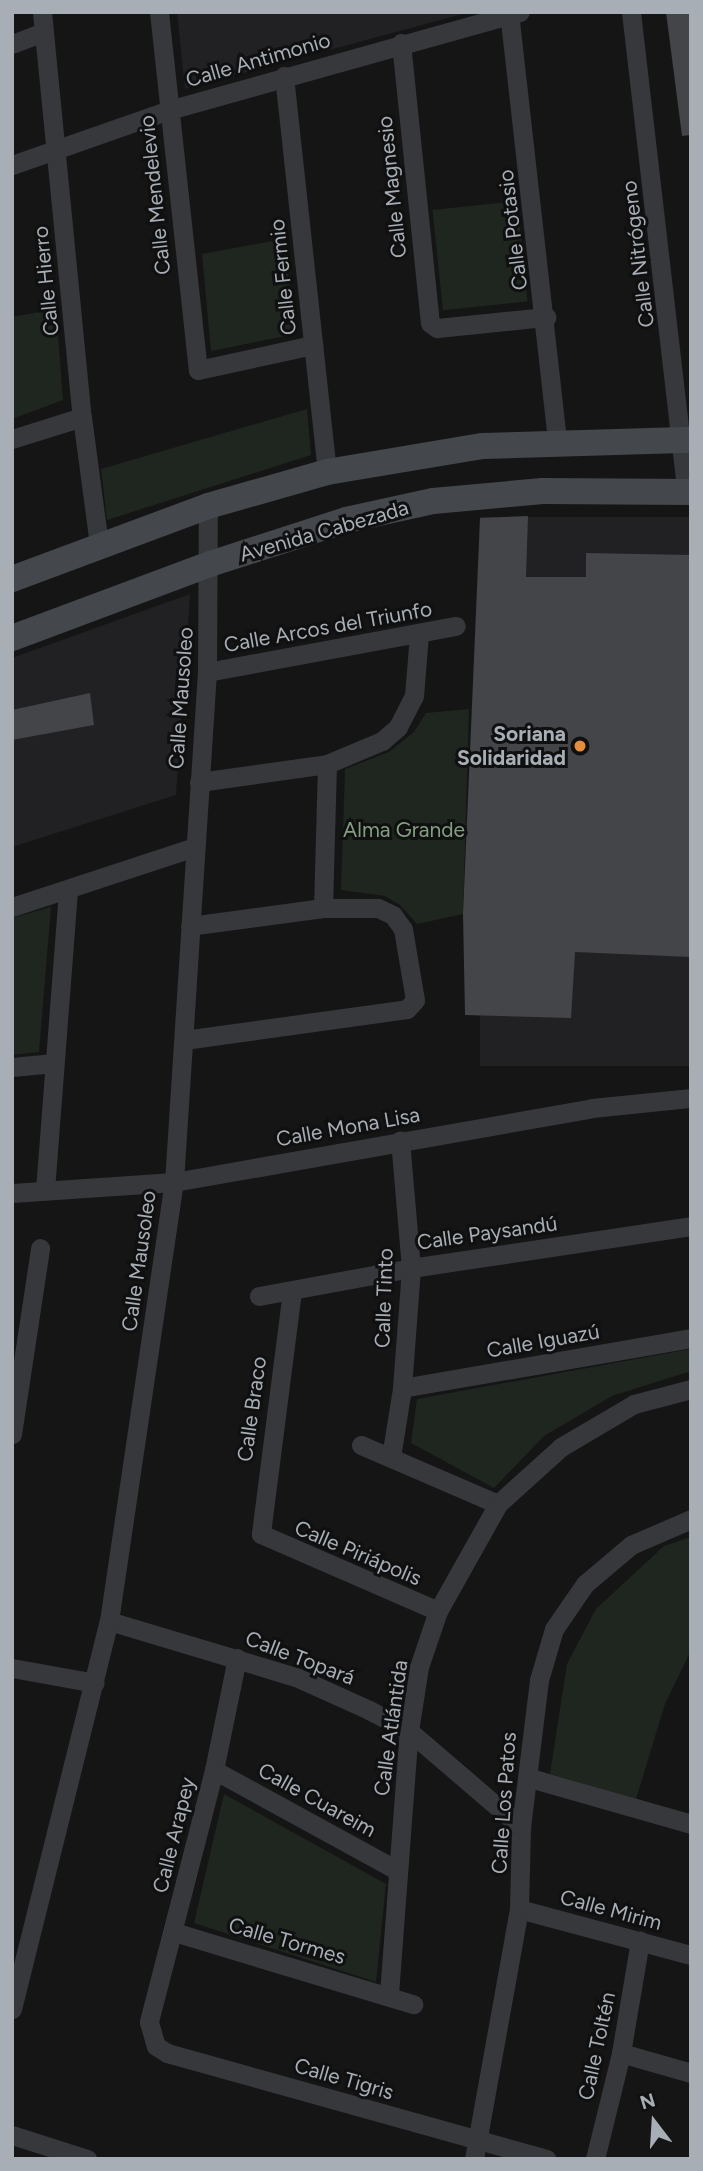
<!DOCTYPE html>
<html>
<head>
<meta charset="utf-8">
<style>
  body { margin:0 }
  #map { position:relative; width:703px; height:2171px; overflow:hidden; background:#151516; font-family:Figtree,sans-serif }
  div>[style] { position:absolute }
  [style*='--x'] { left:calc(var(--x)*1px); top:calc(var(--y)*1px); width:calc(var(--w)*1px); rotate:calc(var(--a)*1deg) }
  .built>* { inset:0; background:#212123; transform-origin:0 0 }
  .green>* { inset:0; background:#1f261f; transform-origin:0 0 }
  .building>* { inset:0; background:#444549 }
  .minor>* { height:19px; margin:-9.5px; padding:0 9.5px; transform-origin:9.5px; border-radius:9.5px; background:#36383b }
  .secondary>* { height:26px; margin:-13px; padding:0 13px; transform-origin:13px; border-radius:13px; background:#44474b }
  .dots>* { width:19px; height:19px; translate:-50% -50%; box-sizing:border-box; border:4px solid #101011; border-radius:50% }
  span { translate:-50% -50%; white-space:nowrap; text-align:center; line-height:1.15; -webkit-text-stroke:6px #101011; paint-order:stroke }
  .street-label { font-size:21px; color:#a7aeb5 }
  .poi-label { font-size:21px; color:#a7aeb5; font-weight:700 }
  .right { translate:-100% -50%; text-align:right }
  .park-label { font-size:21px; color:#849f80 }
  .frame { position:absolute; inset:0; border:14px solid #a7aeb5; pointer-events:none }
  .north { position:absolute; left:619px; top:2087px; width:70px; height:70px; -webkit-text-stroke:5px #101011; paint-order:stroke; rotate:343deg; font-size:19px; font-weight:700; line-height:28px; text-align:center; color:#a7aeb5 }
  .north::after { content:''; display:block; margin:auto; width:24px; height:32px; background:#a7aeb5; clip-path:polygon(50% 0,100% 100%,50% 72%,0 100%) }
</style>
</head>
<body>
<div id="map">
  <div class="built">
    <div style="clip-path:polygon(177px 12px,470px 12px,185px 89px)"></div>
    <div style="left:691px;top:517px;width:549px;height:211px;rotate:90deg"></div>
    <div style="clip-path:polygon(190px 594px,176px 795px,12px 847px,12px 658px)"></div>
  </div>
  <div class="green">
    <div style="left:517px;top:201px;width:101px;height:85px;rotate:84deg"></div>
    <div style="clip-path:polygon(284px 239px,295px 334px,211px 351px,202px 254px)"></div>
    <div style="clip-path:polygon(56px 309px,63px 400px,12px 419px,12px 317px)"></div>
    <div style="clip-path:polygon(307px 409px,311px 455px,107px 520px,101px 469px)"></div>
    <div style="clip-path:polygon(469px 709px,463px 914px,417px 924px,400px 905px,385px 896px,341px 890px,345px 769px,389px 752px,414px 732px,426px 713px)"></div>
    <div style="clip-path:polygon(51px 907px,39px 1052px,12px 1055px,12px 918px)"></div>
    <div style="clip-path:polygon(691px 1349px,691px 1371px,612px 1396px,544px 1436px,494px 1488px,411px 1443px,417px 1399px)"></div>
    <div style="clip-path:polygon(691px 1537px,691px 1650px,665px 1704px,636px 1799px,550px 1774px,567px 1664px,596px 1609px,664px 1546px)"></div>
    <div style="clip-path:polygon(224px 1794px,386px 1884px,376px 1982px,194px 1923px)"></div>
  </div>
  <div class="building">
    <div style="clip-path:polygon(666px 12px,691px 12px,691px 135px,682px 136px)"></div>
    <div style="clip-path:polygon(528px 516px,526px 577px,586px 577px,586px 553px,691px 555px,691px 957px,575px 952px,571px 1018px,465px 1015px,463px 914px,480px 518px)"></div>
    <div style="clip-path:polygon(90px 693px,94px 725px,12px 740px,12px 710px)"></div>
  </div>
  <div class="minor">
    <div style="--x:42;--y:12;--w:407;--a:84.4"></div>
    <div style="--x:82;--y:417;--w:129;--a:82.4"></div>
    <div style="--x:159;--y:12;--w:360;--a:83.8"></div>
    <div style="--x:198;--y:370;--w:118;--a:-12.3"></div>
    <div style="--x:509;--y:12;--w:433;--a:83.6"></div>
    <div style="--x:631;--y:12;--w:482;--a:83.4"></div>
    <div style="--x:401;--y:43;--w:281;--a:84.1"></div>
    <div style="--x:430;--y:323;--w:9;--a:36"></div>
    <div style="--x:437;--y:328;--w:110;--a:-5.8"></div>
    <div style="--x:12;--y:44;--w:34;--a:-21"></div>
    <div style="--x:284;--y:76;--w:398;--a:83.8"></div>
    <div style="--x:12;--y:165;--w:166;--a:-19.3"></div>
    <div style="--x:169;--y:110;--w:364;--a:-15.6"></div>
    <div style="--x:12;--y:439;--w:73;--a:-17.4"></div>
    <div style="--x:207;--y:672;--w:253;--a:-10.5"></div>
    <div style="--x:199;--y:782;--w:129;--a:-8"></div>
    <div style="--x:327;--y:764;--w:60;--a:-22.7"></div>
    <div style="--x:382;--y:741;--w:21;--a:-41"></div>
    <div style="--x:398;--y:727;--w:35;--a:-63"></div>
    <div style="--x:414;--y:696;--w:62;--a:-85.4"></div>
    <div style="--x:12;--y:907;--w:193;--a:-18.2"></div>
    <div style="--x:323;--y:908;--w:144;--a:-88.4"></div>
    <div style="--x:184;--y:1040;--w:225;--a:-7.9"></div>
    <div style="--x:407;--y:1009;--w:12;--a:-48"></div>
    <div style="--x:415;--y:1000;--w:72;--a:-99.6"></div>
    <div style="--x:403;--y:929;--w:17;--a:-126"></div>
    <div style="--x:393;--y:915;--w:17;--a:-155"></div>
    <div style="--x:378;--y:908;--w:55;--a:180"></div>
    <div style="--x:323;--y:908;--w:134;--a:172.3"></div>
    <div style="--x:12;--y:1067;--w:42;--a:-5.4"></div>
    <div style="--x:45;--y:1190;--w:302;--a:-85.6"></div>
    <div style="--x:12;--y:1193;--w:162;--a:-3.9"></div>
    <div style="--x:174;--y:1182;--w:424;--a:-10"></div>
    <div style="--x:592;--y:1108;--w:100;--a:-5.8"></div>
    <div style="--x:292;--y:1291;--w:245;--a:97.3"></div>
    <div style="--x:261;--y:1534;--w:193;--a:23.5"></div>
    <div style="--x:259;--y:1296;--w:155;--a:-10.4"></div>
    <div style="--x:411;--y:1268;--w:283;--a:-8.5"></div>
    <div style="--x:402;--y:1388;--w:293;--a:-9.8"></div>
    <div style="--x:12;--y:1434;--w:188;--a:-81.4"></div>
    <div style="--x:361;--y:1445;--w:149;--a:23.3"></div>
    <div style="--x:391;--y:1457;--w:70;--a:-80.9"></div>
    <div style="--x:402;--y:1388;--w:120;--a:-85.7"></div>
    <div style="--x:411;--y:1268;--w:128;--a:-94.9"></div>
    <div style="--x:109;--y:1621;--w:195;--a:16.7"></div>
    <div style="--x:296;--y:1677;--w:80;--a:24.3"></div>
    <div style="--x:369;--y:1710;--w:45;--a:27.7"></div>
    <div style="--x:409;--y:1731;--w:148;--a:40.6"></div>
    <div style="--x:237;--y:1658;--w:114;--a:101.6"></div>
    <div style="--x:214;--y:1770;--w:260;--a:104.5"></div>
    <div style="--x:149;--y:2022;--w:25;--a:74"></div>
    <div style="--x:156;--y:2046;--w:13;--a:32"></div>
    <div style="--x:167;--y:2053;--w:394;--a:15.6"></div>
    <div style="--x:12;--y:1668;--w:84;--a:10.2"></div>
    <div style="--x:214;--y:1770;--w:209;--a:28.7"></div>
    <div style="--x:530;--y:1778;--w:167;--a:15.9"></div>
    <div style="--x:519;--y:1909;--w:178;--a:15"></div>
    <div style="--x:174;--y:1932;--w:250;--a:16.8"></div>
    <div style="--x:389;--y:1994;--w:264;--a:-85.7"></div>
    <div style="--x:409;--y:1731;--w:65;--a:-81.1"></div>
    <div style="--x:419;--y:1667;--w:59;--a:-71.3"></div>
    <div style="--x:438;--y:1611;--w:123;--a:-60.7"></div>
    <div style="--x:498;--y:1504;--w:85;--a:-42.1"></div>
    <div style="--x:561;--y:1447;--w:85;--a:-30.5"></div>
    <div style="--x:634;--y:1404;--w:59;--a:-14.7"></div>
    <div style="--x:12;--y:2009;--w:400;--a:-76"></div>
    <div style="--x:109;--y:1621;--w:444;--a:-81.6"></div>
    <div style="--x:174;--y:1182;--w:511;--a:-86.3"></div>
    <div style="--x:207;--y:672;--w:166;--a:-89.7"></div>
    <div style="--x:621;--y:2053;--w:73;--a:15.9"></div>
    <div style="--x:12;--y:2135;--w:79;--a:17.7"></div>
    <div style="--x:474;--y:2159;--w:254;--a:-79.8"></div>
    <div style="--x:519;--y:1909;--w:82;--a:-88.6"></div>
    <div style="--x:521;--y:1827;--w:148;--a:-83"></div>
    <div style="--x:539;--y:1680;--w:53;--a:-73.6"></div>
    <div style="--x:554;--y:1629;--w:55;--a:-55.4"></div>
    <div style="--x:585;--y:1584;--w:60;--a:-40.3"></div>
    <div style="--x:631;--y:1545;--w:65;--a:-23.4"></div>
    <div style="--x:595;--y:2159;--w:109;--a:-76.2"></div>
    <div style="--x:621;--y:2053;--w:114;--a:-80.4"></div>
  </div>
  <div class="secondary">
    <div style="--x:12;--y:579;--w:209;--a:-20.4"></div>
    <div style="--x:208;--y:506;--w:124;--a:-15.9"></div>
    <div style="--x:327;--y:472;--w:158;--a:-9.5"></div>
    <div style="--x:483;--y:446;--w:208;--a:-1.7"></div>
    <div style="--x:12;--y:638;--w:211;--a:-20.5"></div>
    <div style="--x:210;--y:564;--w:143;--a:-17.9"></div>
    <div style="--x:346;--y:520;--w:89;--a:-12.3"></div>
    <div style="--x:433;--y:501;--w:110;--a:-5.2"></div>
    <div style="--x:543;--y:491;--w:148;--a:0.4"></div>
  </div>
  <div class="dots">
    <div style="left:580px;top:746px;background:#e38d3f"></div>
  </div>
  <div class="street-label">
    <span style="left:258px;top:60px;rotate:-16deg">Calle Antimonio</span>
    <span style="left:392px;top:187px;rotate:-96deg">Calle Magnesio</span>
    <span style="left:155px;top:195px;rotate:-96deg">Calle Mendelevio</span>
    <span style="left:513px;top:230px;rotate:-97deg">Calle Potasio</span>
    <span style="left:638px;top:254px;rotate:-97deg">Calle Nitrógeno</span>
    <span style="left:283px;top:277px;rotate:-96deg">Calle Fermio</span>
    <span style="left:46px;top:281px;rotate:-96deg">Calle Hierro</span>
    <span style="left:324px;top:531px;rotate:-16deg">Avenida Cabezada</span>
    <span style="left:328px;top:627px;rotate:-10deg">Calle Arcos del Triunfo</span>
    <span style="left:181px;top:698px;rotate:-86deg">Calle Mausoleo</span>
    <span style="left:348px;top:1127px;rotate:-10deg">Calle Mona Lisa</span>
    <span style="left:487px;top:1233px;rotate:-8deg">Calle Paysandú</span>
    <span style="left:139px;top:1261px;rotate:-82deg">Calle Mausoleo</span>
    <span style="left:384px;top:1298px;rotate:-88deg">Calle Tinto</span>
    <span style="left:543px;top:1341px;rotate:-10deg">Calle Iguazú</span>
    <span style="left:252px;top:1409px;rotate:-82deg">Calle Braco</span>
    <span style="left:358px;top:1553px;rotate:23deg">Calle Piriápolis</span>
    <span style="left:300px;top:1658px;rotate:21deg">Calle Topará</span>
    <span style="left:391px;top:1728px;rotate:-82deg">Calle Atlántida</span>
    <span style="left:317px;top:1800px;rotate:29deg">Calle Cuareim</span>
    <span style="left:504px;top:1803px;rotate:-86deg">Calle Los Patos</span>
    <span style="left:174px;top:1835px;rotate:-76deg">Calle Arapey</span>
    <span style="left:611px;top:1910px;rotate:15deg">Calle Mirim</span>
    <span style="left:287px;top:1941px;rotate:16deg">Calle Tormes</span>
    <span style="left:597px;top:2046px;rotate:-78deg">Calle Toltén</span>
    <span style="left:344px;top:2079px;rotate:16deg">Calle Tigris</span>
  </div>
  <div class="poi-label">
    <span class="right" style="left:566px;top:746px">Soriana<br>Solidaridad</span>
  </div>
  <div class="park-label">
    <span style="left:404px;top:830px">Alma Grande</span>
  </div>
  <div class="frame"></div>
  <div class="north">N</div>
</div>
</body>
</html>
